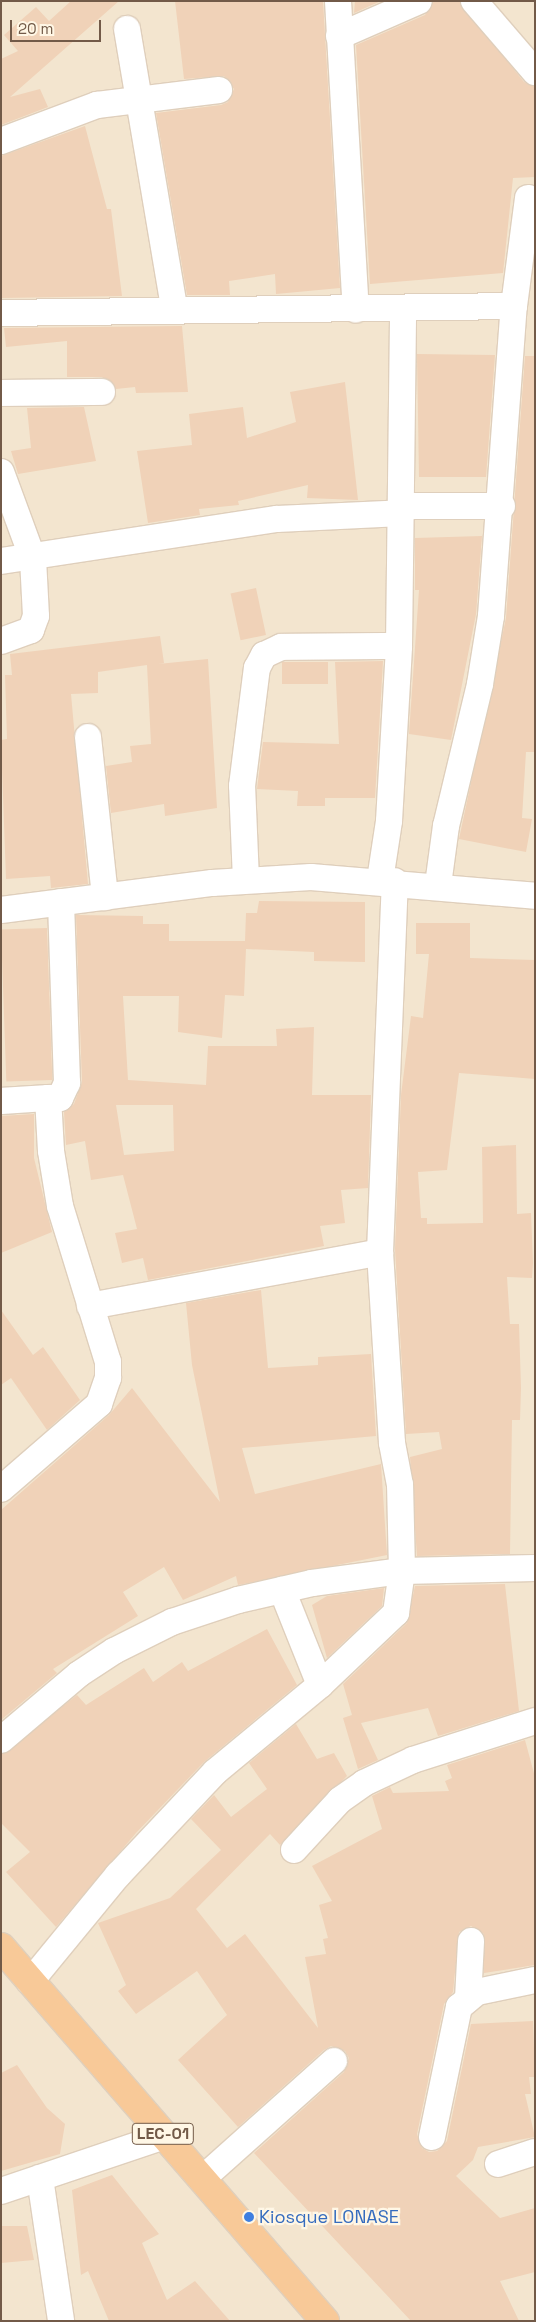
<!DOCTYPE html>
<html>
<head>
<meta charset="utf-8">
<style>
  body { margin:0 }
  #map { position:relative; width:536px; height:2322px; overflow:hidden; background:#fcf3e0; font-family:"Space Grotesk",sans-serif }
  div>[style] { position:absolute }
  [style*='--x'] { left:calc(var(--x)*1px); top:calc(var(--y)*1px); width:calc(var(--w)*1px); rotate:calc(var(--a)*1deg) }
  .residential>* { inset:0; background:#f3e5cf; transform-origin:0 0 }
  .building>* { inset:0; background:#f0d2b8; transform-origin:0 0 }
  .roads { filter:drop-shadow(1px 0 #dfcfbc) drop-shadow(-1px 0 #dfcfbc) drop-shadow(0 1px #dfcfbc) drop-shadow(0 -1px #dfcfbc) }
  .minor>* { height:26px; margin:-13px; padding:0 13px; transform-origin:13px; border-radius:13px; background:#fff }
  .trunk>* { height:28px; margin:-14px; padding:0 14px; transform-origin:14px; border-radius:14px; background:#f8c998 }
  .dots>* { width:14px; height:14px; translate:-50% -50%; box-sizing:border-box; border:2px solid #fff7e6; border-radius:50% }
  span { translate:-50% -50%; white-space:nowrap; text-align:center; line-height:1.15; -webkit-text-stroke:4.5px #fff7e6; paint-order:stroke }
  .shield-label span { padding:1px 4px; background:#fff7e6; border:1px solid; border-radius:4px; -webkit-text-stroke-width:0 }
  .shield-label { font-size:16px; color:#725a48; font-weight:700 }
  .shop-label { font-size:18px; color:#366cbe }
  .left { translate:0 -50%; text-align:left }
  .frame { position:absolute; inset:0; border:2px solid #725a48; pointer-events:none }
  .scale { position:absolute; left:10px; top:20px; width:91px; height:22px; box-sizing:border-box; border:2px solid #725a48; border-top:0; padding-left:6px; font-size:15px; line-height:18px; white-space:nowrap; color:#725a48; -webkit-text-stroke:4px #fff7e6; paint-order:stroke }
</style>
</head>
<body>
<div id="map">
  <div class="residential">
    <div style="left:1px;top:1px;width:534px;height:2320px"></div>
  </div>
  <div class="building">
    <div style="clip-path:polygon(71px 1px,119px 1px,10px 97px,40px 89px,48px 107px,1px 125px,1px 59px,18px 51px,4px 35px,36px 7px,49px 21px)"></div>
    <div style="clip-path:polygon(175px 1px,323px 1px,340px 288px,276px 294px,275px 274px,229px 281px,230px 295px,187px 295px,156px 113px,221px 105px,228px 102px,234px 89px,224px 76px,184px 79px)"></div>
    <div style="clip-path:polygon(355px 1px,381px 1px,354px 13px)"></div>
    <div style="clip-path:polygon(434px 1px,459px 1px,524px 82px,535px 87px,535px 177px,513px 178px,503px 273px,370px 284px,356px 45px,425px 15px)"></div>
    <div style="clip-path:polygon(85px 126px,107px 209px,111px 209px,122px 296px,1px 298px,1px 156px)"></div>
    <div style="clip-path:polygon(182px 326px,188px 392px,136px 393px,135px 387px,116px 389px,102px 377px,67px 377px,67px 341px,6px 347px,4px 328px)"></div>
    <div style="clip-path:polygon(417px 354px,495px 355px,486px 477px,419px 477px)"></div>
    <div style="clip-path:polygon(525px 356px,535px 356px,535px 752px,526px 752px,522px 818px,532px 819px,526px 852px,459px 839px,506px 618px)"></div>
    <div style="clip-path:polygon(345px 382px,358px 500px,307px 498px,308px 485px,238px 501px,239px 505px,199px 509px,200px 515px,148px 523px,137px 451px,192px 445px,189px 414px,243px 407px,247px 438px,296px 422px,290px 392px)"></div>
    <div style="clip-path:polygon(84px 407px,96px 461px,18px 474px,11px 451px,31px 448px,27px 408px)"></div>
    <div style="clip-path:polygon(482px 536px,476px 614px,451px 740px,409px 734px,419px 590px,415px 590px,415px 538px)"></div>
    <div style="left:256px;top:588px;width:48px;height:26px;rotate:78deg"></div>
    <div style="clip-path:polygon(160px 636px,164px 663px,158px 664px,208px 659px,217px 808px,165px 816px,164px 804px,111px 813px,106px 766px,132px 762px,130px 746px,151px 744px,147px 665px,98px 672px,98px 693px,71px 694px,88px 884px,51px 888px,50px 876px,6px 879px,1px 740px,7px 739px,5px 675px,12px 675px,10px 654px)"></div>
    <div style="clip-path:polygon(383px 661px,375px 798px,325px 798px,325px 806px,297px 806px,298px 791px,257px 789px,263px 742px,339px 744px,335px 662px)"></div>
    <div style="left:328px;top:662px;width:22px;height:46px;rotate:90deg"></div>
    <div style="clip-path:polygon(evenodd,259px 901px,365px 902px,365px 962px,314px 961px,314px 952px,246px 949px,244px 996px,225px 995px,222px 1038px,178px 1032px,179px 996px,123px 996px,128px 1080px,206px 1085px,208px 1046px,277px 1046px,276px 1029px,314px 1027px,312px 1095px,371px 1095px,368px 1188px,341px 1190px,345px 1223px,320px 1226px,324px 1246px,148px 1280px,143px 1258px,122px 1263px,115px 1233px,137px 1229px,123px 1175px,91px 1180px,85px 1141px,66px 1145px,64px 1112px,74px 1104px,82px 1082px,76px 915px,143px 916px,143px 924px,169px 924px,169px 941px,245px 941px,246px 913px,257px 913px,259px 901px,116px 1105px,173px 1105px,174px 1151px,124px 1155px,116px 1105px)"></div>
    <div style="clip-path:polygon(416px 923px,470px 923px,470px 958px,535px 960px,535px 1079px,459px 1073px,447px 1170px,418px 1172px,421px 1218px,427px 1218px,427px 1224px,483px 1223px,482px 1147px,516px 1145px,517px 1214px,531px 1213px,533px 1263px,532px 1278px,507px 1277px,510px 1324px,519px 1324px,521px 1388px,520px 1420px,512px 1420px,510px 1554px,417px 1556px,410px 1457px,442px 1449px,439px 1432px,406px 1434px,395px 1249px,401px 1095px,411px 1016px,423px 1018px,429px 954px,416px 954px)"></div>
    <div style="left:47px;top:928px;width:152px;height:46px;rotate:88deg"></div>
    <div style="clip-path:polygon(34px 1114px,34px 1158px,52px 1232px,1px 1253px,1px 1116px)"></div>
    <div style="clip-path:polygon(261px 1290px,268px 1368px,318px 1365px,318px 1357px,371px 1354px,376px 1436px,242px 1448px,255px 1494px,381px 1464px,387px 1555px,238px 1585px,236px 1576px,183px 1600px,164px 1567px,123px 1592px,138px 1616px,53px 1669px,57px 1673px,1px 1720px,1px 1510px,109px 1415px,132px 1388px,220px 1502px,192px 1365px,186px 1303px)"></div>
    <div style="clip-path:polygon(1px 1310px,33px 1355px,43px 1347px,80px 1400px,47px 1430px,11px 1378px,1px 1385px)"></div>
    <div style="clip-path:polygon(505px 1584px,519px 1711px,438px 1736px,428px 1708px,361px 1723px,378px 1760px,358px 1769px,343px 1718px,352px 1715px,343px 1684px,407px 1623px,415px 1586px)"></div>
    <div style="clip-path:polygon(384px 1588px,382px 1606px,327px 1658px,312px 1605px,327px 1596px)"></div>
    <div style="clip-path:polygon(267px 1629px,297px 1685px,204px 1762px,136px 1833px,56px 1927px,6px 1872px,30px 1852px,1px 1823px,1px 1755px,77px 1695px,86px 1705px,144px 1668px,153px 1682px,182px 1662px,188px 1671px)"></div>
    <div style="clip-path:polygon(296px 1724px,317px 1759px,334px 1753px,347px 1776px,280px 1845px,270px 1834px,196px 1909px,227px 1948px,245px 1934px,318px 2028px,305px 1957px,326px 1954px,323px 1939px,328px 1938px,319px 1905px,332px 1901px,312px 1866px,382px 1829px,372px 1796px,390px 1787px,393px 1793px,449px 1791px,445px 1781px,452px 1778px,447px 1765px,525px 1740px,535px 1777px,535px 1965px,484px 1973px,484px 1934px,471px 1926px,459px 1932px,453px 1992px,444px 2004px,417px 2134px,422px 2148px,429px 2152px,437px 2151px,447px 2141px,471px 2024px,533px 2021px,535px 2077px,529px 2077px,531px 2094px,525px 2094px,535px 2137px,478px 2147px,473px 2160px,456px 2176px,500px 2218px,535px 2208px,535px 2272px,500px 2281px,519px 2321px,411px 2321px,254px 2153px,344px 2072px,349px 2058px,345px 2051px,331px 2046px,324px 2050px,238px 2127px,178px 2060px,227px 2015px,197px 1971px,136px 2014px,118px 1991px,126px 1985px,98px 1923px,170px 1898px,221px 1850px,191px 1819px,214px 1795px,231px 1817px,267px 1789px,249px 1763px)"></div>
    <div style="clip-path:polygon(17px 2065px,47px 2108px,65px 2124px,60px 2154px,1px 2171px,1px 2073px)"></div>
    <div style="clip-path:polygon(112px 2175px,159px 2234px,142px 2243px,167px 2300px,195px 2281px,230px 2321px,109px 2321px,88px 2271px,81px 2275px,72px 2190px)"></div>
    <div style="clip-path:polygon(1px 2226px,27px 2226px,34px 2260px,1px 2263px)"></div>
  </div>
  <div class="roads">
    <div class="minor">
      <div style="--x:338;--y:1;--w:309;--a:86.7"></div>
      <div style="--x:474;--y:1;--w:94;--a:49.3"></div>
      <div style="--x:127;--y:29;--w:283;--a:80.4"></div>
      <div style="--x:339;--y:36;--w:87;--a:-23.6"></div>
      <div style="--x:1;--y:141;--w:103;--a:-20.6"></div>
      <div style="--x:97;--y:105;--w:123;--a:-7"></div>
      <div style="--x:1;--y:313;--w:513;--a:-0.78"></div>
      <div style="--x:1;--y:393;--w:101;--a:-0.6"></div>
      <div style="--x:1;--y:472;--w:93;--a:69.8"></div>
      <div style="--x:33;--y:559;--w:57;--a:87"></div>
      <div style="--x:36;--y:616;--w:15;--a:110"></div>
      <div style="--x:31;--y:630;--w:32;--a:160"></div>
      <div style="--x:402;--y:506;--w:100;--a:0"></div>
      <div style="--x:1;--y:561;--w:279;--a:-8.7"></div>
      <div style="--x:277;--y:519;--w:125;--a:-2.7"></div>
      <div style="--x:88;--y:737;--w:161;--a:83.9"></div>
      <div style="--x:246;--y:880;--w:94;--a:-92.4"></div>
      <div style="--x:242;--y:786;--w:119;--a:-82.8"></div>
      <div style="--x:257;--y:668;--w:15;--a:-62"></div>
      <div style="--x:264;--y:655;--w:19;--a:-25"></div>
      <div style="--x:281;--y:647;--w:118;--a:-0.5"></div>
      <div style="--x:380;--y:880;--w:60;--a:-81.3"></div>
      <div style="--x:389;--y:821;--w:175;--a:-86.7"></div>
      <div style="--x:399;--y:646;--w:336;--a:-89.3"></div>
      <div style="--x:438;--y:885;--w:60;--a:-82.3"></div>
      <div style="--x:446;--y:826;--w:146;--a:-76.5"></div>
      <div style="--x:480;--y:684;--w:69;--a:-80.8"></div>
      <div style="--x:491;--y:616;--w:311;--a:-85.8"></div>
      <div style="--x:514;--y:306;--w:109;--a:-82.6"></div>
      <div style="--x:1;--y:910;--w:213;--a:-7.3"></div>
      <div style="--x:212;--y:883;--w:99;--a:-3.5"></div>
      <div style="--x:311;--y:877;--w:225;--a:4.8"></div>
      <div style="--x:1;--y:1101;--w:47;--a:-3.7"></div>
      <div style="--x:90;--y:1306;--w:295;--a:-10.5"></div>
      <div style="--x:1;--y:1489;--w:130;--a:-40.9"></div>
      <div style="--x:99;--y:1404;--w:28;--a:-71"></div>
      <div style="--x:108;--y:1378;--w:16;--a:-90"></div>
      <div style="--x:108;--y:1362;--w:163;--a:-107.1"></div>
      <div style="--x:60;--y:1206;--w:56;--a:-99.3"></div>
      <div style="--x:51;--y:1151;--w:53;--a:-93.2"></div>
      <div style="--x:48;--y:1098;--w:12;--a:0"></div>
      <div style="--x:60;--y:1098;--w:17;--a:-65"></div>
      <div style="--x:67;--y:1083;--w:181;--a:-91.9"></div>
      <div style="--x:282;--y:1590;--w:102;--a:68.2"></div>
      <div style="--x:1;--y:1740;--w:102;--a:-40.2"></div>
      <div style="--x:79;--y:1674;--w:42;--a:-33.3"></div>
      <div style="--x:114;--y:1651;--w:65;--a:-26.6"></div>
      <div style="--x:172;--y:1622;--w:70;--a:-18.4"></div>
      <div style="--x:238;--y:1600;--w:76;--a:-12.9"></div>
      <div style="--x:312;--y:1583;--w:91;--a:-7.6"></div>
      <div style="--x:402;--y:1571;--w:133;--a:-1.3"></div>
      <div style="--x:294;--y:1850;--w:68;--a:-47.4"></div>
      <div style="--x:340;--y:1800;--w:29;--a:-35"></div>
      <div style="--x:364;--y:1783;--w:54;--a:-25.1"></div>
      <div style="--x:413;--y:1760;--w:128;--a:-17.7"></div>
      <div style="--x:30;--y:1982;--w:139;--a:-50.6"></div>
      <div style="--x:118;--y:1875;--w:141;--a:-46.7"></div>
      <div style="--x:215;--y:1772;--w:136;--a:-39.6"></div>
      <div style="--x:320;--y:1685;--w:105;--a:-43.5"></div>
      <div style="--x:396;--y:1613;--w:42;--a:-81.9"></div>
      <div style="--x:402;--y:1571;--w:86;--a:-91.3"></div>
      <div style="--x:400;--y:1485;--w:43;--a:-100.8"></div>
      <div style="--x:392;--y:1443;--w:191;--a:-93.6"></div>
      <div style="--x:380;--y:1252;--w:371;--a:-87.7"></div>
      <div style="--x:468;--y:1999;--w:58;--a:-87"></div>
      <div style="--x:432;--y:2137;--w:133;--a:-78.3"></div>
      <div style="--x:459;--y:2007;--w:23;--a:-40"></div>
      <div style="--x:477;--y:1992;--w:59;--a:-11.7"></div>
      <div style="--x:498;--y:2164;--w:39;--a:-18"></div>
      <div style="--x:40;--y:2178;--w:145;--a:81.6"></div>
      <div style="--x:202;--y:2179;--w:177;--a:-41.8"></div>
      <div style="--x:1;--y:2191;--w:172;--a:-18.6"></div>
    </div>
    <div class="trunk">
      <div style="--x:1;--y:1947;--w:495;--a:49.1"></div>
    </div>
  </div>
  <div class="dots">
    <div style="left:249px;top:2217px;background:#3f7fe0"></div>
  </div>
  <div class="shield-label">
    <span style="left:163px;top:2134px">LEC-01</span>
  </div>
  <div class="shop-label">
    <span class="left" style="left:259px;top:2217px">Kiosque LONASE</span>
  </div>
  <div class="frame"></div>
  <div class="scale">20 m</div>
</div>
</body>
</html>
